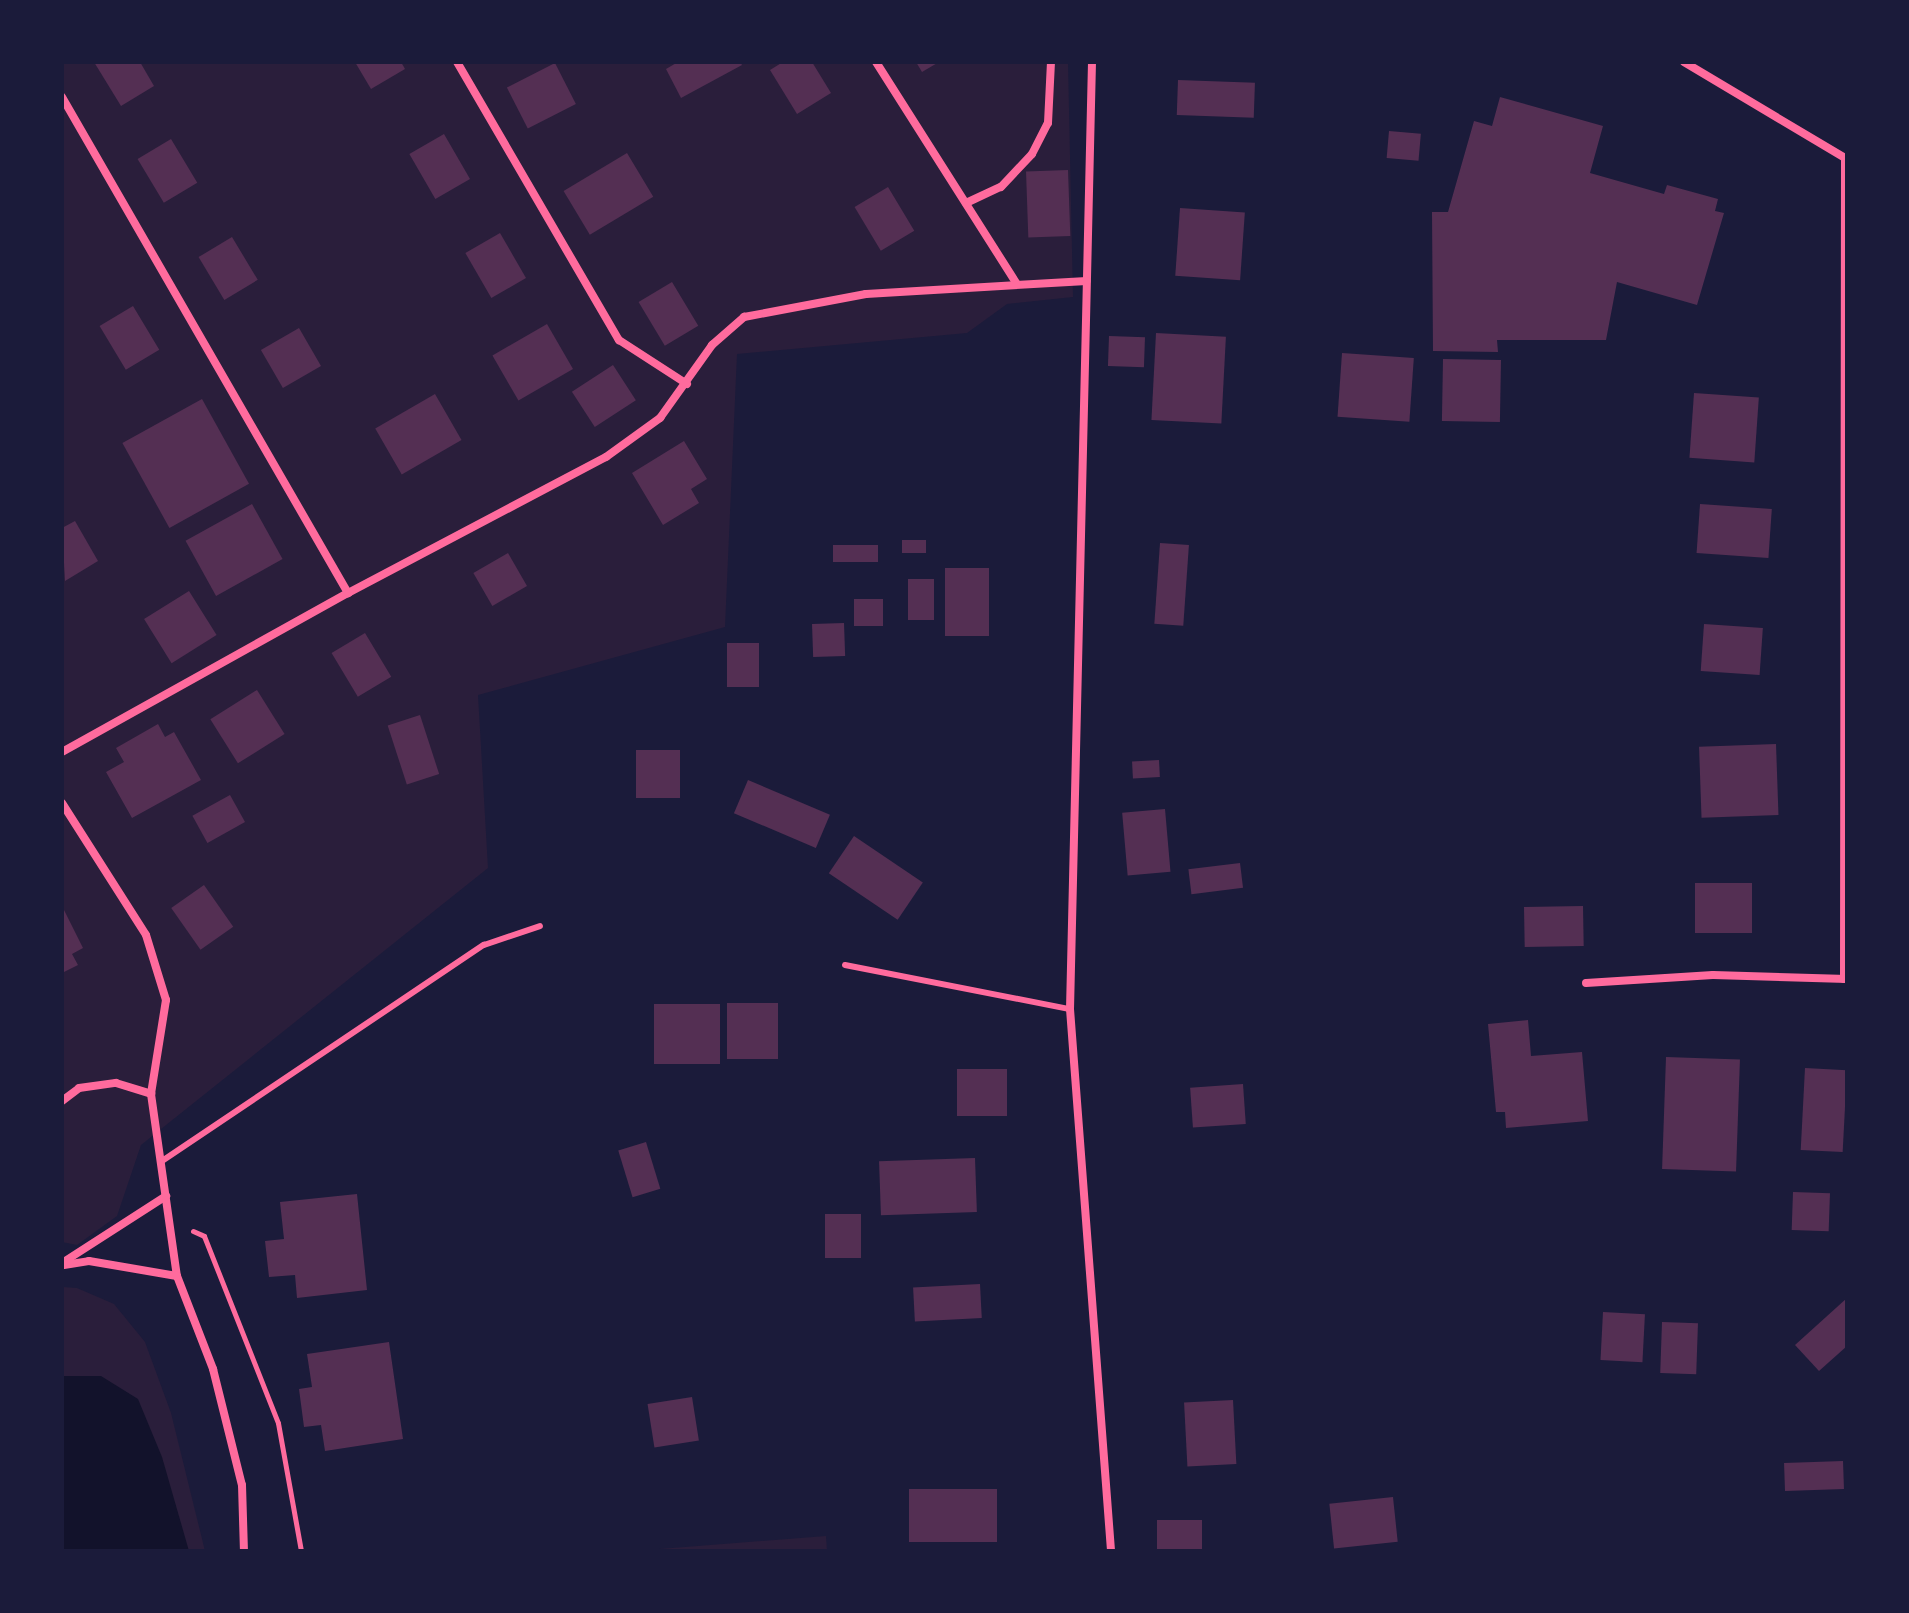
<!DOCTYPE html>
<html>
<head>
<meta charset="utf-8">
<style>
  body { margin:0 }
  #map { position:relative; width:1909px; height:1613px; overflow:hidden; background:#1b1b3a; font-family:"DM Sans",sans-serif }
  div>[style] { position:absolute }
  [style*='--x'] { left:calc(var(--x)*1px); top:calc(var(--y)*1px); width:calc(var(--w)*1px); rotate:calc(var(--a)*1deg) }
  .green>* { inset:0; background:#2a1e3b }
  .water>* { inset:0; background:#12122b }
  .building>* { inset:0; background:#542f53; transform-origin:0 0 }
  .path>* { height:5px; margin:-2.5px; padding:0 2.5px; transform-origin:2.5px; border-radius:2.5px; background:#ff6b9d }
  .service>* { height:6px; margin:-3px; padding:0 3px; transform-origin:3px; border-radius:3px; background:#ff6b9d }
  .minor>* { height:8px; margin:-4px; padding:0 4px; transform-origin:4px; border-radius:4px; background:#ff6b9d }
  span { translate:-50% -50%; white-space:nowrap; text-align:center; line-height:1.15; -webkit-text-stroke:6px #1b1b3a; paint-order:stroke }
  .frame { position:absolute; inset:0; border:64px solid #1b1b3a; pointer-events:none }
</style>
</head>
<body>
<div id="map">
  <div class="green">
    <div style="clip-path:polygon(62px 62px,1068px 62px,1073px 297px,1007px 304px,967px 333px,737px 354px,725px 627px,478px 695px,488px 868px,141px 1145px,117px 1216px,77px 1245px,62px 1242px)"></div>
    <div style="clip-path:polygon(62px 1287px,77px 1288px,114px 1304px,145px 1342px,171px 1413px,205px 1551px,62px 1551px)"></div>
    <div style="clip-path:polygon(826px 1536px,827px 1551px,647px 1550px)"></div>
  </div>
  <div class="water">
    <div style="clip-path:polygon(62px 1376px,101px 1376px,138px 1399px,162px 1457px,189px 1551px,62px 1551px)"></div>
  </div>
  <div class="building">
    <div style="clip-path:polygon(94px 62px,140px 62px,154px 86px,121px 106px)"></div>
    <div style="clip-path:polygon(355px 62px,401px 62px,405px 69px,371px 89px)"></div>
    <div style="clip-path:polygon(678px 62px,740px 62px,742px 65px,681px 98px,666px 69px)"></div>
    <div style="clip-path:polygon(783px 62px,812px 62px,831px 93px,797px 114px,770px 70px)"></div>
    <div style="clip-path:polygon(916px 62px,939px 62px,922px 72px)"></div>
    <div style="left:555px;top:63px;width:46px;height:54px;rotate:63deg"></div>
    <div style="left:1178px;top:80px;width:77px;height:35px;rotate:2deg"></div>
    <div style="clip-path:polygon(1500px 97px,1603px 126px,1590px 173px,1664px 194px,1667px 185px,1718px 199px,1715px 211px,1724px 213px,1697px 305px,1617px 282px,1606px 340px,1497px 340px,1498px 352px,1433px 351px,1432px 212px,1448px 212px,1474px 121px,1492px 126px)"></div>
    <div style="left:1389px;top:131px;width:32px;height:27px;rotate:5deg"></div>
    <div style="left:444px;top:134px;width:52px;height:40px;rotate:60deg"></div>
    <div style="left:171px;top:139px;width:51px;height:39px;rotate:59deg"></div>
    <div style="left:627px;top:153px;width:51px;height:74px;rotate:59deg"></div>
    <div style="left:1068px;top:170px;width:66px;height:42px;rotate:88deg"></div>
    <div style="left:888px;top:187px;width:51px;height:39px;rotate:59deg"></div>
    <div style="left:1180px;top:208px;width:65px;height:68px;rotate:4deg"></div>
    <div style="left:500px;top:233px;width:52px;height:40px;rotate:60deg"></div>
    <div style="left:232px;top:237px;width:50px;height:39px;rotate:59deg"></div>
    <div style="left:672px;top:282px;width:51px;height:39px;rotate:59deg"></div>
    <div style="left:133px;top:306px;width:51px;height:39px;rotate:59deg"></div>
    <div style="left:547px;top:324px;width:52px;height:63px;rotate:60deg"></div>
    <div style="left:299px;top:328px;width:44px;height:44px;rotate:60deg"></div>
    <div style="left:1156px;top:333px;width:70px;height:87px;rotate:3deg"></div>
    <div style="left:1109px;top:336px;width:36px;height:30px;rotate:2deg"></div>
    <div style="left:1342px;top:353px;width:72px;height:64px;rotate:4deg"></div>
    <div style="left:1443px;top:359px;width:58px;height:62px;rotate:1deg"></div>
    <div style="left:613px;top:365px;width:42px;height:49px;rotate:57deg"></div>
    <div style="left:1694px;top:393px;width:65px;height:65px;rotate:4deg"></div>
    <div style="left:435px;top:394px;width:53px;height:69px;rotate:60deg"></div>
    <div style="left:202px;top:399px;width:97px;height:91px;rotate:61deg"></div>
    <div style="clip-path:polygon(684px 441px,707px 479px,691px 489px,699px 503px,663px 525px,632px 473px)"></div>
    <div style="left:252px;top:504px;width:63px;height:76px;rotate:61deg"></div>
    <div style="left:1700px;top:504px;width:72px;height:49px;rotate:4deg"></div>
    <div style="clip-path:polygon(75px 521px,98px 561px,65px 581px,62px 528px)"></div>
    <div style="left:902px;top:540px;width:24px;height:13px"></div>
    <div style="left:1160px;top:543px;width:29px;height:81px;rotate:4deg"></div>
    <div style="left:833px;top:545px;width:45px;height:17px"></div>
    <div style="left:508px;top:553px;width:38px;height:40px;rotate:60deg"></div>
    <div style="left:945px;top:568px;width:44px;height:68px"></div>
    <div style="left:908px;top:579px;width:26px;height:41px"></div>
    <div style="left:189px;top:591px;width:52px;height:53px;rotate:58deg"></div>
    <div style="left:854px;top:599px;width:29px;height:27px"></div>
    <div style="left:844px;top:623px;width:33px;height:32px;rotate:88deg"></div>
    <div style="left:1704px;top:624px;width:59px;height:47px;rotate:4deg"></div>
    <div style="left:365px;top:633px;width:51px;height:39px;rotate:59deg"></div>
    <div style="left:727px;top:643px;width:32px;height:44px"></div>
    <div style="left:257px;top:690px;width:52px;height:55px;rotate:58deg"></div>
    <div style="left:420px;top:715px;width:62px;height:34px;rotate:72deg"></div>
    <div style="clip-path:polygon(158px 724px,165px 737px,174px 732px,201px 780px,132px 818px,106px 772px,124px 762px,116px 748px)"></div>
    <div style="left:1776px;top:744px;width:71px;height:77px;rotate:88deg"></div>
    <div style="left:680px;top:750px;width:48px;height:44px;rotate:90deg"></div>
    <div style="left:1159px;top:760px;width:17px;height:27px;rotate:87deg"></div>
    <div style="left:748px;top:780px;width:89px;height:36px;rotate:23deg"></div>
    <div style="left:230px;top:795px;width:31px;height:43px;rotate:61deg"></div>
    <div style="left:1165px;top:809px;width:63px;height:43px;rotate:85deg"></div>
    <div style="left:854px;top:836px;width:83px;height:45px;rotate:34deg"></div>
    <div style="left:1240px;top:863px;width:25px;height:52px;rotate:83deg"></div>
    <div style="left:1752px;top:883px;width:50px;height:57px;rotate:90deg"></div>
    <div style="left:204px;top:885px;width:51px;height:40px;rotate:55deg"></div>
    <div style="clip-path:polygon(62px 906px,83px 948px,72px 954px,78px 965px,62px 973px)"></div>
    <div style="left:1583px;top:906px;width:40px;height:59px;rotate:89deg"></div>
    <div style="left:727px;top:1003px;width:51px;height:56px"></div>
    <div style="left:654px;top:1004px;width:66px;height:60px"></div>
    <div style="clip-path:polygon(1528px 1020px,1531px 1056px,1582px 1052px,1588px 1121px,1506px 1128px,1505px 1112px,1496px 1112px,1488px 1024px)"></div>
    <div style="left:1666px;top:1057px;width:74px;height:112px;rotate:2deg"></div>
    <div style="left:1805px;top:1068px;width:42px;height:82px;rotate:3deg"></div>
    <div style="left:957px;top:1069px;width:50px;height:47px"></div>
    <div style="left:1243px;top:1084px;width:40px;height:53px;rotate:86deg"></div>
    <div style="left:646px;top:1142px;width:49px;height:29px;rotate:73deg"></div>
    <div style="left:975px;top:1158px;width:54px;height:96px;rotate:88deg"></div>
    <div style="left:1793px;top:1192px;width:37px;height:38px;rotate:2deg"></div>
    <div style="clip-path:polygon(357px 1194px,367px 1290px,297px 1298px,295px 1275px,269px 1277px,265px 1241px,284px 1239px,280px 1202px)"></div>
    <div style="left:825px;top:1214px;width:36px;height:44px"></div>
    <div style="left:980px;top:1284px;width:34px;height:67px;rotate:87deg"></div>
    <div style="clip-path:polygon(1847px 1298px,1847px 1346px,1819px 1371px,1795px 1345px)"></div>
    <div style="left:1603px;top:1312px;width:42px;height:48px;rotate:3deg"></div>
    <div style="left:1662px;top:1322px;width:36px;height:51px;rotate:2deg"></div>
    <div style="clip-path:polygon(389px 1342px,403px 1439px,325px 1451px,321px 1425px,304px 1427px,299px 1389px,312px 1387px,307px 1354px)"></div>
    <div style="left:692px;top:1397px;width:44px;height:45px;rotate:81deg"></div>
    <div style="left:1233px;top:1400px;width:64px;height:49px;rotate:87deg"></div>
    <div style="left:1843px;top:1461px;width:28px;height:59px;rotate:88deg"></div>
    <div style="left:997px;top:1489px;width:53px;height:88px;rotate:90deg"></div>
    <div style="left:1393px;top:1497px;width:45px;height:64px;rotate:84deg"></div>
    <div style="left:1157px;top:1520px;width:45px;height:31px"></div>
  </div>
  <div class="path">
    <div style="--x:193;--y:1231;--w:12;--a:24"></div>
    <div style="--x:204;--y:1236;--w:201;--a:68.4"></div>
    <div style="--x:278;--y:1423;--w:130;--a:79.8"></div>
  </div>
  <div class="service">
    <div style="--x:845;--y:965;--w:229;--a:11.1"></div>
    <div style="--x:162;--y:1161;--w:388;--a:-33.9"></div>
    <div style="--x:484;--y:945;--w:59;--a:-18.7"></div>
  </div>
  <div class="minor">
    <div style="--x:457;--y:62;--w:322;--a:59.8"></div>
    <div style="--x:619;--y:340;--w:81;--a:32.9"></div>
    <div style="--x:876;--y:62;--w:263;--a:57.6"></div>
    <div style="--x:1092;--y:62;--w:947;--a:91.33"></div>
    <div style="--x:1070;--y:1009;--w:544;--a:85.67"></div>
    <div style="--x:1684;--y:62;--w:190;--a:30.8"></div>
    <div style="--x:62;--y:97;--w:573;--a:60.03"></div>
    <div style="--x:966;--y:203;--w:38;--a:-25"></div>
    <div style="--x:1001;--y:187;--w:45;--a:-46.8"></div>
    <div style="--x:1032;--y:154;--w:35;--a:-63"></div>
    <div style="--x:1048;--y:123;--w:61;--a:-87.2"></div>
    <div style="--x:62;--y:752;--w:327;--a:-29.1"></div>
    <div style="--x:348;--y:593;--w:292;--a:-27.8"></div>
    <div style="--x:606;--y:457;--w:67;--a:-35.8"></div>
    <div style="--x:660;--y:418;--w:90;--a:-54.5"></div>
    <div style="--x:712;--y:345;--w:43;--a:-41.2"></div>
    <div style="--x:744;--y:317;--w:124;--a:-10.7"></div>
    <div style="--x:866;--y:294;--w:221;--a:-3.4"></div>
    <div style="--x:62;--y:803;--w:156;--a:57.5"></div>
    <div style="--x:146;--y:935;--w:68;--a:72.9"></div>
    <div style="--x:166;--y:1000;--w:95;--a:99.1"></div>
    <div style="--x:151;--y:1094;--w:184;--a:81.9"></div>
    <div style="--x:177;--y:1276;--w:100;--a:68.8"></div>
    <div style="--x:213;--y:1369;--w:120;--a:76"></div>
    <div style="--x:242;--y:1485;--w:66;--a:88.3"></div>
    <div style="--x:1844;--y:979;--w:821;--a:-89.93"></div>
    <div style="--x:1586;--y:983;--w:127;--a:-3.6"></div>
    <div style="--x:1713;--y:975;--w:134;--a:1.7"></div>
    <div style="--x:62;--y:1101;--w:21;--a:-37"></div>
    <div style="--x:79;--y:1088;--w:37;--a:-8"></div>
    <div style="--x:116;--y:1083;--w:37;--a:17"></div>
    <div style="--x:62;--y:1263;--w:124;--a:-32.8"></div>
    <div style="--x:64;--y:1265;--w:25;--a:-9"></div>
    <div style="--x:89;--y:1261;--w:89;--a:9.7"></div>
  </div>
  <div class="frame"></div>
</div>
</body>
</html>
